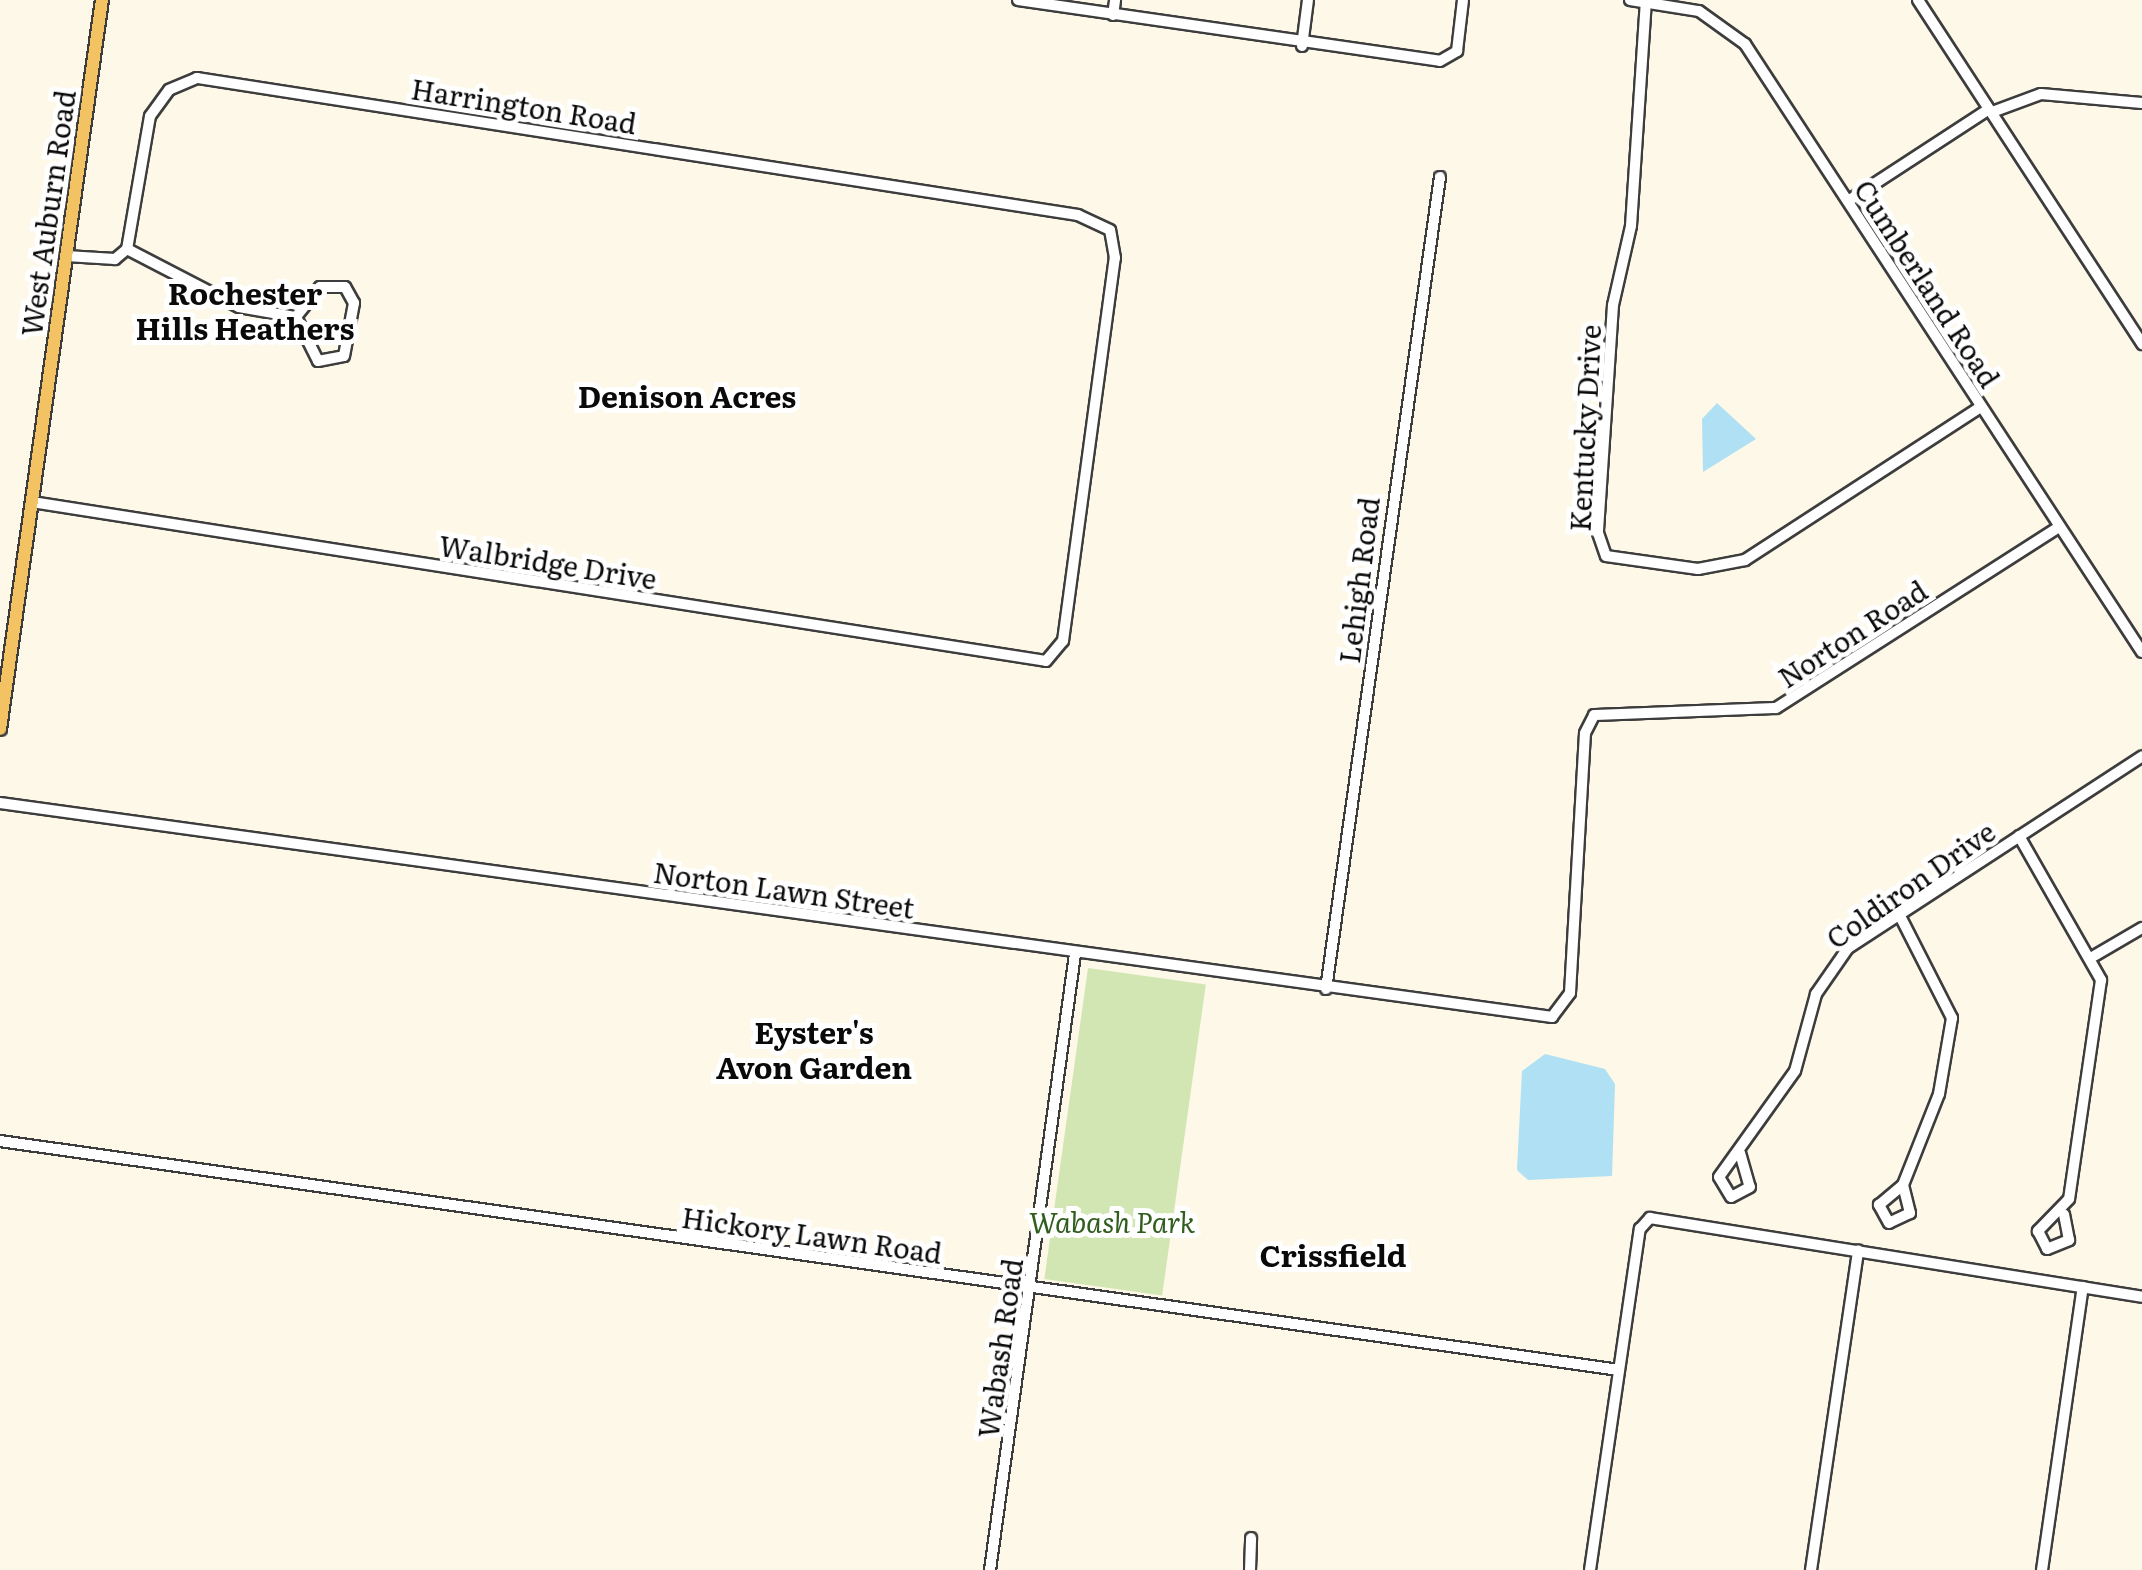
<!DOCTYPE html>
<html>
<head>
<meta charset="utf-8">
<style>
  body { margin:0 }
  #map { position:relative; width:2142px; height:1570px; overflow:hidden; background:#fef8e8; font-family:Literata,serif }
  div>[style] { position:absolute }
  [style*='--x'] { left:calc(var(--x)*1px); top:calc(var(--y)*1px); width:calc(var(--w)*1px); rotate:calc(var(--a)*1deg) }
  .green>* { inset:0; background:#d2e6b4; transform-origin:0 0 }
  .water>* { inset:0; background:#afe0f3 }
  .roads { filter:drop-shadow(2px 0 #3d3d3d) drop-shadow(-2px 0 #3d3d3d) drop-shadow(0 2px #3d3d3d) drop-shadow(0 -2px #3d3d3d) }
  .minor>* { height:10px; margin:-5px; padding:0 5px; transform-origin:5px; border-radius:5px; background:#fff }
  .major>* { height:12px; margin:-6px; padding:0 6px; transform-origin:6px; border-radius:6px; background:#f3c363 }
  span { translate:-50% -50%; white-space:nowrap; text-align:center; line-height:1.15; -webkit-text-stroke:10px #fff; paint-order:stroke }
  .street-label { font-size:28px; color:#0a0a0a }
  .park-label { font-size:28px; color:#315e1e; font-style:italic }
  .neighbourhood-label { font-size:30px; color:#0a0a0a; font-weight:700 }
</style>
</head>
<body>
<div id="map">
  <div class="green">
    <div style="left:1088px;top:968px;width:119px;height:314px;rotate:8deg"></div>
  </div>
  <div class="water">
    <div style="clip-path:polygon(1717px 403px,1756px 439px,1703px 472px,1702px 419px)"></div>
    <div style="clip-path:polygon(1545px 1054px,1605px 1069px,1615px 1084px,1612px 1176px,1528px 1180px,1517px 1170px,1522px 1071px)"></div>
  </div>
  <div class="roads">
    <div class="minor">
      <div style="--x:1018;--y:0;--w:426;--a:8.2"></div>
      <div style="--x:1440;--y:61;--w:20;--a:-30"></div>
      <div style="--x:1457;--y:51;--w:51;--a:-83.3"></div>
      <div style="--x:1630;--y:0;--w:70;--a:9.1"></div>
      <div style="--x:1699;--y:11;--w:57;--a:35.7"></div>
      <div style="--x:1745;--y:44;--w:726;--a:56.86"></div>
      <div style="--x:1646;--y:0;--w:226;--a:93.8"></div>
      <div style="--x:1631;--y:226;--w:81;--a:102.8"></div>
      <div style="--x:1613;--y:305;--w:228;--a:93.8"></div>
      <div style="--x:1598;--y:533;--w:24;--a:71"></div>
      <div style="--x:1606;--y:556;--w:93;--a:8"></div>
      <div style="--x:1698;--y:569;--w:48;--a:-10.8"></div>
      <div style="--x:1745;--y:560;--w:281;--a:-33"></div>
      <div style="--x:1918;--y:0;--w:411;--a:56.9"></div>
      <div style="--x:1113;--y:15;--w:15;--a:-82"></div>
      <div style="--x:1302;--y:46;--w:46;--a:-82.6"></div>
      <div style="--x:1992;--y:112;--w:52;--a:-20.2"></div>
      <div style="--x:2041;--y:94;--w:101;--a:5.1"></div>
      <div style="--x:1848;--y:201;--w:168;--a:-33.1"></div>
      <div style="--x:127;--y:249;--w:126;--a:27.4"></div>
      <div style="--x:239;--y:307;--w:58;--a:10"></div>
      <div style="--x:296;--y:317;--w:49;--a:63.4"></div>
      <div style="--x:318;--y:361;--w:26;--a:-11"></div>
      <div style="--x:344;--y:356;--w:54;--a:-79.3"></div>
      <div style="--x:354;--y:303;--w:18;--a:-119"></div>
      <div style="--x:345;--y:287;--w:25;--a:180"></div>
      <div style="--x:320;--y:287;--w:38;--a:129"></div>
      <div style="--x:32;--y:502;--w:1026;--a:8.91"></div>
      <div style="--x:1046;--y:661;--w:26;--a:-50"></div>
      <div style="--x:1063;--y:641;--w:387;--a:-82.3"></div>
      <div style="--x:1115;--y:258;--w:28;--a:-100"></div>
      <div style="--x:1110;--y:230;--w:35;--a:-155"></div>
      <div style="--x:1078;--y:215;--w:892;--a:-171.16"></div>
      <div style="--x:197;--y:78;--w:30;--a:157"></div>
      <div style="--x:169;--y:90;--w:32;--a:126"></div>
      <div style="--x:150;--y:116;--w:135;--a:99.8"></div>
      <div style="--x:127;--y:249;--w:16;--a:140"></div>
      <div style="--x:115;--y:259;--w:49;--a:-176.5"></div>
      <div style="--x:0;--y:803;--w:1567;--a:7.85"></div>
      <div style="--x:1552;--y:1017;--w:30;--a:-53"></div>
      <div style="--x:1570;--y:993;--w:260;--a:-86.7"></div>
      <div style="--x:1585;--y:733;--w:20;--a:-63"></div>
      <div style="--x:1594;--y:715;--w:182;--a:-2.2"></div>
      <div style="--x:1776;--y:708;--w:336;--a:-32.6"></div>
      <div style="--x:2019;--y:836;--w:166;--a:60.3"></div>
      <div style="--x:2101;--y:980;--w:221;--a:98.3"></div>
      <div style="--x:2069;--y:1199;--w:45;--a:134.1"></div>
      <div style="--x:2038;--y:1231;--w:20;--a:63"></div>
      <div style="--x:2047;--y:1249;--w:24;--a:-22"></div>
      <div style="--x:2069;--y:1240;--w:26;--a:-101"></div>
      <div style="--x:1899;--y:914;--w:117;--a:63"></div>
      <div style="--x:1952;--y:1018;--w:77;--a:99.7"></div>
      <div style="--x:1939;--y:1094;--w:98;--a:111.6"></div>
      <div style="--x:1903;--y:1185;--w:29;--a:76"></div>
      <div style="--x:1910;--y:1213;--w:23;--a:155"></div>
      <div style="--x:1889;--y:1223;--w:21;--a:-119"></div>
      <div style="--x:1879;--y:1205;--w:31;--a:-40"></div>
      <div style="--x:2094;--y:956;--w:56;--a:-30.3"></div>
      <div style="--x:1326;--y:989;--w:820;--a:-82.01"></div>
      <div style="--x:0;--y:1141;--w:1635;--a:8.05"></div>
      <div style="--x:1740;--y:1153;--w:35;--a:74"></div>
      <div style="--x:1750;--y:1187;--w:21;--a:152"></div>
      <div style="--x:1731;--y:1197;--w:23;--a:-121"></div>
      <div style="--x:1719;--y:1177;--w:130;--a:-54.4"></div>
      <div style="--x:1795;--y:1071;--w:80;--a:-74.7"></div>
      <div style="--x:1816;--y:994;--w:56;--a:-55.2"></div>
      <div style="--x:1848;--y:948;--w:351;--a:-33.1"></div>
      <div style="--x:990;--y:1570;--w:622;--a:-82.14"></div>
      <div style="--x:1250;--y:1570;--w:32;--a:-88"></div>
      <div style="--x:1590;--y:1570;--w:345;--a:-81.7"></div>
      <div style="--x:1640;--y:1229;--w:15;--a:-48"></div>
      <div style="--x:1650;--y:1218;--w:498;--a:9.1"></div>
      <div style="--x:1811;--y:1570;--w:323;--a:-81.6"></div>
      <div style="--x:2042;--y:1570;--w:286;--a:-81.8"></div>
    </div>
    <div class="major">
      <div style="--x:0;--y:729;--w:736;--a:-82.04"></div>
    </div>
  </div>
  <div class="street-label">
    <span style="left:524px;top:105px;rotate:9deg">Harrington Road</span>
    <span style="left:47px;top:213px;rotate:-82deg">West Auburn Road</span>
    <span style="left:1928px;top:283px;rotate:57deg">Cumberland Road</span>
    <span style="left:1584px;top:428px;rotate:-87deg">Kentucky Drive</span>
    <span style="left:548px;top:561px;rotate:9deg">Walbridge Drive</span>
    <span style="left:1358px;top:580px;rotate:-83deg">Lehigh Road</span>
    <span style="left:1852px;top:633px;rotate:-33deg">Norton Road</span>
    <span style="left:1910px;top:884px;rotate:-35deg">Coldiron Drive</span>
    <span style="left:784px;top:889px;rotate:8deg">Norton Lawn Street</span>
    <span style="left:812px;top:1234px;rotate:8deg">Hickory Lawn Road</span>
    <span style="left:999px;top:1348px;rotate:-82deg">Wabash Road</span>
  </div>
  <div class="park-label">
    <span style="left:1112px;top:1221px">Wabash Park</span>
  </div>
  <div class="neighbourhood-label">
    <span style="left:245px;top:309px">Rochester<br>Hills Heathers</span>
    <span style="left:687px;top:395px">Denison Acres</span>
    <span style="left:814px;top:1048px">Eyster's<br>Avon Garden</span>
    <span style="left:1333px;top:1254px">Crissfield</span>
  </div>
</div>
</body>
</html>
